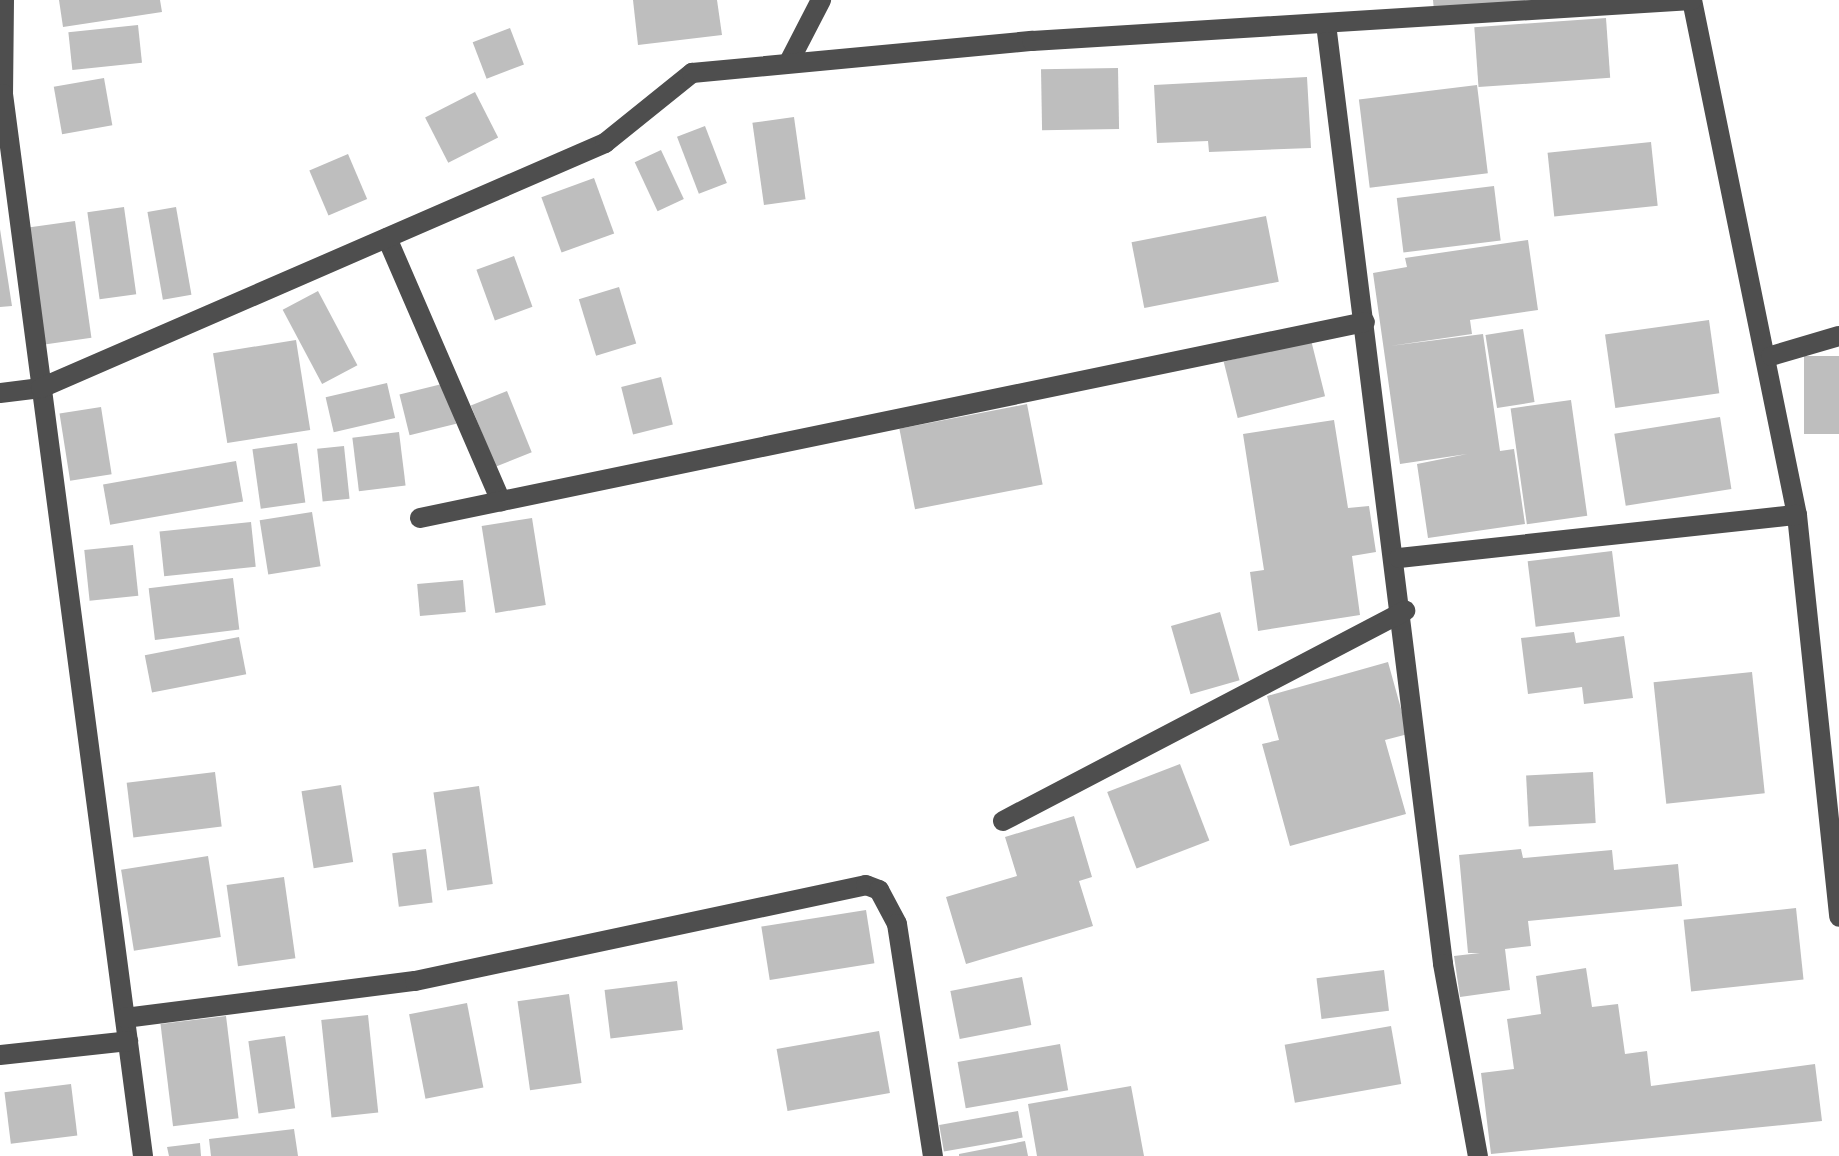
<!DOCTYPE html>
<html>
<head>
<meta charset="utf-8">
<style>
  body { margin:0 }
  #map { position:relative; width:1839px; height:1156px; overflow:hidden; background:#fff; font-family:Lato,sans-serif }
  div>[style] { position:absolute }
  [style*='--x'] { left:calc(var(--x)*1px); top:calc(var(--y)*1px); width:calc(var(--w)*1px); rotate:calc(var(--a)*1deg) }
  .building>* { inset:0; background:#bebebe; transform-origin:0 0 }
  .street>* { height:20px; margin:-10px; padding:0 10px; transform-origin:10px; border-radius:10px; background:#4e4e4e }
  span { translate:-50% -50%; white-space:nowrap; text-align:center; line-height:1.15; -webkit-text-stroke:9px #fff; paint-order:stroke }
</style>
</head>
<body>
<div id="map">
  <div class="building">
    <div style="clip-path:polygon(59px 0,160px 0,162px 12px,63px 27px)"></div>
    <div style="clip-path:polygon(633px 0,717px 0,722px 35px,638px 45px)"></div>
    <div style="clip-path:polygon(1433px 0,1539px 0,1434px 11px)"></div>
    <div style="left:1606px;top:18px;width:60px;height:132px;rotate:86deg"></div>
    <div style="left:138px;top:25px;width:38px;height:70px;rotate:84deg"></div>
    <div style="left:510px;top:28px;width:39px;height:40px;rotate:69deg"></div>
    <div style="left:1118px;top:68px;width:61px;height:77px;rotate:89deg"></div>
    <div style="clip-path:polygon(1307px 77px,1311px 148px,1209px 152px,1208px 141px,1157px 143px,1154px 85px)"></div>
    <div style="left:104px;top:78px;width:48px;height:51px;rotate:80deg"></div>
    <div style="left:1477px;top:85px;width:89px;height:119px;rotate:83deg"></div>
    <div style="left:475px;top:92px;width:51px;height:56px;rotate:63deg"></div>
    <div style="left:794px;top:117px;width:83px;height:42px;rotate:82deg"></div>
    <div style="left:705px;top:126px;width:61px;height:30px;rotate:69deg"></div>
    <div style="left:1651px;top:142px;width:64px;height:104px;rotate:84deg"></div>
    <div style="left:661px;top:150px;width:54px;height:29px;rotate:65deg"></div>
    <div style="left:348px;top:154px;width:49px;height:42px;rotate:67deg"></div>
    <div style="left:594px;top:178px;width:59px;height:56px;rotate:70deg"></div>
    <div style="left:1494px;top:186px;width:55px;height:98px;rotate:83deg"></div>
    <div style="left:124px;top:207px;width:88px;height:37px;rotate:82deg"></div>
    <div style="left:176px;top:207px;width:89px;height:29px;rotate:80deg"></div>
    <div style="left:1266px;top:216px;width:67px;height:137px;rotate:79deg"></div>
    <div style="left:75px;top:221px;width:118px;height:49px;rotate:82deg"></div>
    <div style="clip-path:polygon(0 229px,12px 306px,0 307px)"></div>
    <div style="clip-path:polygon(1528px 240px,1538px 310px,1470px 320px,1472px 334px,1390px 346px,1483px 334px,1500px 451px,1514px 449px,1525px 524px,1428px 538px,1417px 464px,1467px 454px,1400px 464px,1373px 273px,1407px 267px,1405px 258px)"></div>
    <div style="left:514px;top:256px;width:54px;height:40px;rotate:70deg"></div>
    <div style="left:619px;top:287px;width:59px;height:42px;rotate:73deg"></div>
    <div style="left:318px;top:291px;width:84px;height:40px;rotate:62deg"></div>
    <div style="left:1709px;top:320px;width:74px;height:105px;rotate:82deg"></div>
    <div style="left:1523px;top:329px;width:74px;height:38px;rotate:81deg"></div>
    <div style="left:296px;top:340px;width:91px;height:84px;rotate:81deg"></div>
    <div style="left:1311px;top:340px;width:58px;height:90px;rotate:76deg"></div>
    <div style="left:1839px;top:356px;width:78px;height:35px;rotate:90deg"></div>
    <div style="left:661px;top:377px;width:49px;height:41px;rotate:76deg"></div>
    <div style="left:387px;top:383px;width:36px;height:63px;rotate:77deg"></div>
    <div style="left:446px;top:383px;width:42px;height:48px;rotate:76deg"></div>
    <div style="left:507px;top:391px;width:66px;height:39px;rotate:68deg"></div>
    <div style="left:1571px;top:400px;width:117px;height:61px;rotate:82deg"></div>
    <div style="left:1027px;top:404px;width:82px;height:130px;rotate:79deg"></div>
    <div style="left:101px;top:407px;width:68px;height:42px;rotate:81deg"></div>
    <div style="left:1720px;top:417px;width:73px;height:107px;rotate:81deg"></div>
    <div style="clip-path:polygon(1334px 420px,1348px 508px,1369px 506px,1376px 552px,1352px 556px,1360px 615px,1258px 631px,1250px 572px,1264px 570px,1243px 434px)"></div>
    <div style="left:399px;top:432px;width:54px;height:47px;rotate:83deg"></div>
    <div style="left:297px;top:443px;width:60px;height:45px;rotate:82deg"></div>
    <div style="left:344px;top:446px;width:53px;height:27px;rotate:84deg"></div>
    <div style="left:236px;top:461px;width:41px;height:135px;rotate:80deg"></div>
    <div style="left:312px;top:512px;width:55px;height:53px;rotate:81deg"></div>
    <div style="left:532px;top:518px;width:88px;height:51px;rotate:81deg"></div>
    <div style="left:251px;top:522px;width:45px;height:92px;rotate:84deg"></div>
    <div style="left:133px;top:545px;width:51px;height:49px;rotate:84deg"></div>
    <div style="left:1612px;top:551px;width:66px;height:85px;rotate:83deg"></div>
    <div style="left:233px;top:578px;width:52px;height:85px;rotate:83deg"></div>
    <div style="left:463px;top:580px;width:32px;height:46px;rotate:85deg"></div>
    <div style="left:1220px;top:612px;width:71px;height:51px;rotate:74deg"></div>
    <div style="clip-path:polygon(1574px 632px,1576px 643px,1624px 636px,1633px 698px,1584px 704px,1582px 687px,1528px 694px,1521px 638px)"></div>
    <div style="left:239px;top:637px;width:38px;height:96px;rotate:79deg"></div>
    <div style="clip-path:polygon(1388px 662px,1408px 734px,1385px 740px,1406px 814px,1290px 846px,1262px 744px,1279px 740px,1267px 696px)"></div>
    <div style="left:1752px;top:672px;width:122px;height:99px;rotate:84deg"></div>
    <div style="left:1180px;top:764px;width:82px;height:78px;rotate:69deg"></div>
    <div style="left:215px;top:772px;width:55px;height:89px;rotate:83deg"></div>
    <div style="left:1593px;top:772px;width:51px;height:67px;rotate:87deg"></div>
    <div style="left:341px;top:785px;width:78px;height:40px;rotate:81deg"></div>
    <div style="left:479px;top:786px;width:99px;height:46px;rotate:82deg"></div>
    <div style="clip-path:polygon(1074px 816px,1092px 877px,1079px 881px,1093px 926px,966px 964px,946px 897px,1017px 876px,1005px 837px)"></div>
    <div style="left:426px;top:849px;width:54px;height:34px;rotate:83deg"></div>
    <div style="clip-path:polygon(1521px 849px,1523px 858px,1612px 850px,1614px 870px,1678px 864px,1682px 906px,1528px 921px,1531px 946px,1505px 949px,1510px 990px,1460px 997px,1454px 956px,1480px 953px,1468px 953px,1459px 855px)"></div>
    <div style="left:208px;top:856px;width:82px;height:88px;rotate:81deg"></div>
    <div style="left:284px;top:877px;width:82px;height:58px;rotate:82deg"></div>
    <div style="left:1796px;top:908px;width:72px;height:113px;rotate:84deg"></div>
    <div style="left:866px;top:910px;width:54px;height:106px;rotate:81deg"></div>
    <div style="clip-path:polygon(1586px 968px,1592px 1007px,1618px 1004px,1625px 1054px,1647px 1051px,1651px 1086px,1815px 1064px,1822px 1121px,1491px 1154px,1481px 1073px,1514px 1069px,1507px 1019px,1541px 1014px,1536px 976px)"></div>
    <div style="left:1384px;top:970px;width:41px;height:68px;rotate:83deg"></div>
    <div style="left:1022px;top:977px;width:49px;height:73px;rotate:79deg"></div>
    <div style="left:677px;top:981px;width:49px;height:73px;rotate:83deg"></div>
    <div style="left:569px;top:994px;width:90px;height:52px;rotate:82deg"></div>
    <div style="left:467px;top:1003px;width:86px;height:59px;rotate:79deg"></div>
    <div style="left:368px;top:1015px;width:98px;height:47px;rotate:84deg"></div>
    <div style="left:226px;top:1016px;width:103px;height:66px;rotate:83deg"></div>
    <div style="left:1391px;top:1026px;width:59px;height:108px;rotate:80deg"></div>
    <div style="left:879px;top:1031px;width:63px;height:104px;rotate:80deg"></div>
    <div style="left:285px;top:1036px;width:73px;height:37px;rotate:82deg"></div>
    <div style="left:1060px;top:1044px;width:47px;height:104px;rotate:80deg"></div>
    <div style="left:71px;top:1084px;width:52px;height:67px;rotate:83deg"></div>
    <div style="clip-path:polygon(1131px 1086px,1144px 1156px,1037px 1156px,1028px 1104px)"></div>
    <div style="left:1018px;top:1111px;width:27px;height:80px;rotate:80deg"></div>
    <div style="clip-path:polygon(294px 1129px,298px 1156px,211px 1156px,209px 1139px)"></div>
    <div style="clip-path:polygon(1025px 1141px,1028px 1156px,959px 1156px,959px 1154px)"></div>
    <div style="clip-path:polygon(200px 1143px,201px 1156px,169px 1156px,167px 1147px)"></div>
  </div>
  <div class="street">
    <div style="--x:4;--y:0;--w:94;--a:90.6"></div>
    <div style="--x:3;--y:94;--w:1071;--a:82.49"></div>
    <div style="--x:1692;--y:0;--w:526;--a:78.48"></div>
    <div style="--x:1797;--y:515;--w:404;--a:84"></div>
    <div style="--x:1326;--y:24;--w:947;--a:82.9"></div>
    <div style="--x:1443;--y:964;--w:195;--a:79.7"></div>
    <div style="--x:789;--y:62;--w:70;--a:-62.7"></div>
    <div style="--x:387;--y:238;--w:287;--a:66.6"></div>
    <div style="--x:1771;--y:356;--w:71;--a:-16.4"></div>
    <div style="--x:0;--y:393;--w:41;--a:-7"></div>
    <div style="--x:41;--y:388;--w:615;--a:-23.48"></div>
    <div style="--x:605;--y:143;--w:112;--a:-38.8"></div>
    <div style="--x:692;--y:73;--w:342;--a:-5.4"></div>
    <div style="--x:1032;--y:41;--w:661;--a:-3.55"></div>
    <div style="--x:420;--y:518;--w:965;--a:-11.72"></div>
    <div style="--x:1399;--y:558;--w:400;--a:-6.2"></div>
    <div style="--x:1003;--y:821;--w:454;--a:-27.6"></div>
    <div style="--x:125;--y:1018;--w:292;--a:-7.3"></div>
    <div style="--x:415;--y:981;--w:461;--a:-12"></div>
    <div style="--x:866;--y:885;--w:14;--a:21"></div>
    <div style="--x:879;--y:890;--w:38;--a:62"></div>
    <div style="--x:897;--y:924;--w:235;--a:81.2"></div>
    <div style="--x:0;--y:1055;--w:129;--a:-6.2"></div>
  </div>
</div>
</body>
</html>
